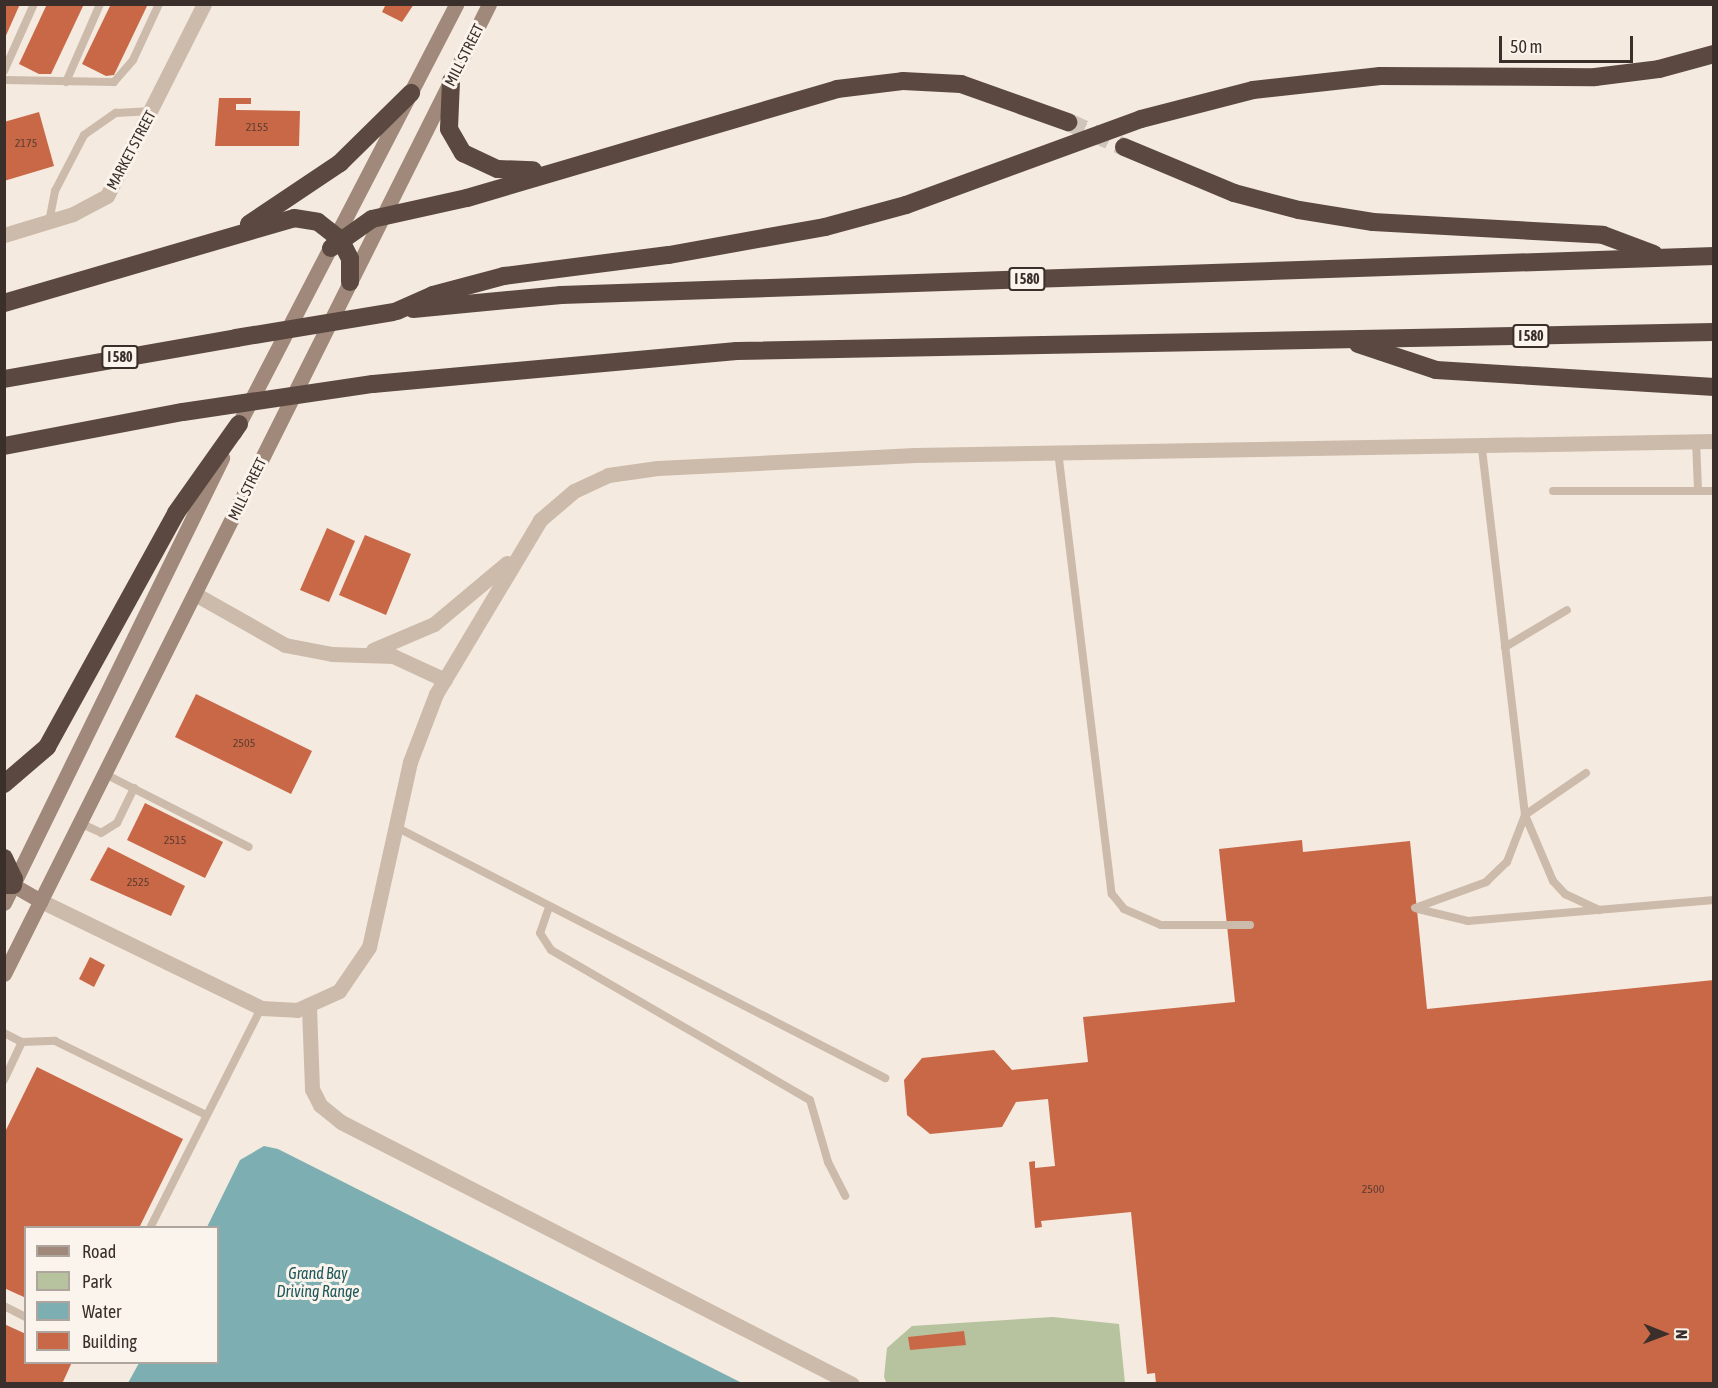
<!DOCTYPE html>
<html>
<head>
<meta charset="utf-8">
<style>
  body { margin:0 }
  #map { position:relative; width:1718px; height:1388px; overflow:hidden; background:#f4eadf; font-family:"Asap Condensed",sans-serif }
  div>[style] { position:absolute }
  .green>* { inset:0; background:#b7c39e }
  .water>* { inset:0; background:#7dafb2 }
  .building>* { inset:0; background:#c96847 }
  .motorway-tunnel>* { height:18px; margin-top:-9px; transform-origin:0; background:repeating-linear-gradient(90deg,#cfc5bb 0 18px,transparent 0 27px) }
  .service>* { height:8px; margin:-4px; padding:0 4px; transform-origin:4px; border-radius:4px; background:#ccbaaa }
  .minor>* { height:15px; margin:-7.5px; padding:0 7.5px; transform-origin:7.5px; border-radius:7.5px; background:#ccbaaa }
  .secondary>* { height:15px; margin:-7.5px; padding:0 7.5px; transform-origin:7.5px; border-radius:7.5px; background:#a0897b }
  .motorway>* { height:18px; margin:-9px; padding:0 9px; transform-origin:9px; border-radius:9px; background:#5b4941 }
  .motorway-bridge>* { height:18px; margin:-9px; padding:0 9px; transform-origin:9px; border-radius:9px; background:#5b4941 }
  span { translate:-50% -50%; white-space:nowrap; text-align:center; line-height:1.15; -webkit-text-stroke:6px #fbf4ec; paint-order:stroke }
  .number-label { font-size:12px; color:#5e3d31 }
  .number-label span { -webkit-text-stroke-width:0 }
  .shield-label span { padding:2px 4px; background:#fbf4ec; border:2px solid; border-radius:4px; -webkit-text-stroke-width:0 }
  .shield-label { font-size:14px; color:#3a2f2a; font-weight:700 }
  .street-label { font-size:15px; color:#3a2f2a }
  .water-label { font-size:16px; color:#1e585d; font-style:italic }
  .frame { position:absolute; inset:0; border:6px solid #3a2f2a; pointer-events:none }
  .legend { position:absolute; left:24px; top:1226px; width:195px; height:138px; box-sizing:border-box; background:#fbf4ec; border:2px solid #aea59e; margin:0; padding:8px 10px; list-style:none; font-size:18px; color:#3a2f2a }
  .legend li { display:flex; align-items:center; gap:12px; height:30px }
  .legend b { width:30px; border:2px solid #aea59e }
  .north { position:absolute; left:1634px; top:1304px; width:60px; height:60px; -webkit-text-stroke:4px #fbf4ec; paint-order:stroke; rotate:91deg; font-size:16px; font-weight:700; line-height:24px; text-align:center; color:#3a2f2a }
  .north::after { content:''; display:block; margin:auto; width:21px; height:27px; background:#3a2f2a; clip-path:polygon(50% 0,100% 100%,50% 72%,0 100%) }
  .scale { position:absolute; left:1499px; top:36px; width:134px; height:27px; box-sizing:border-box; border:3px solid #3a2f2a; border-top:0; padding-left:8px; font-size:18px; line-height:21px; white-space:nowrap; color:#3a2f2a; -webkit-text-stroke:4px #fbf4ec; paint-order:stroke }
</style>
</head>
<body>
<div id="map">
  <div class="green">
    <div style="clip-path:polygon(1053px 1317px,1119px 1324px,1125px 1383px,887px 1384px,884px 1377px,887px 1348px,912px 1326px)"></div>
  </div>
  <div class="water">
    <div style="clip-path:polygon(264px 1146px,278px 1149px,742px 1383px,128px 1383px,139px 1363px,218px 1362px,218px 1228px,207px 1227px,240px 1160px)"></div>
  </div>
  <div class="building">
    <div style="clip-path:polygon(4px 4px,20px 4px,4px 40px)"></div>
    <div style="clip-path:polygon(47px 4px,84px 4px,51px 74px,39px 74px,19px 64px)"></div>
    <div style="clip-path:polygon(111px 4px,148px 4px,114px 75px,106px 76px,82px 64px)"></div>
    <div style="clip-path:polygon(386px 4px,414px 4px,402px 22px,382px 12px)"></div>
    <div style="clip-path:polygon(219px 98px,251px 98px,251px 104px,236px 104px,236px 110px,300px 111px,299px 146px,215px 146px)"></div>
    <div style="clip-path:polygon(39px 112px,54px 166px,4px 181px,4px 122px)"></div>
    <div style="clip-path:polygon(327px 528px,355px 541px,329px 602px,300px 590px)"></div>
    <div style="clip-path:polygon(365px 535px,411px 554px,386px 615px,339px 595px)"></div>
    <div style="clip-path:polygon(196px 694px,312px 751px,291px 794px,175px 737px)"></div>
    <div style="clip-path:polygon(145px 803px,223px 842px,205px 878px,127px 840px)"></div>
    <div style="clip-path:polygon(1302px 840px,1303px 852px,1410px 841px,1427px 1009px,1714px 980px,1714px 1384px,1156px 1384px,1155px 1373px,1147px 1374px,1131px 1212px,1041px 1221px,1042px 1227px,1035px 1228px,1029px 1162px,1035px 1161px,1035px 1168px,1055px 1166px,1048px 1099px,1016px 1102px,1002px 1127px,930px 1134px,907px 1115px,904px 1080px,922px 1058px,994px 1050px,1012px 1070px,1088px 1062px,1083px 1017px,1235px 1002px,1219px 849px)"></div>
    <div style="clip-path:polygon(108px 847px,185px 886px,171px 916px,90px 880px)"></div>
    <div style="clip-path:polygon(90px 957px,105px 965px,94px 987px,79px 979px)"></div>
    <div style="clip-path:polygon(37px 1067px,183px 1139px,139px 1228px,26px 1228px,26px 1298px,4px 1288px,4px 1134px)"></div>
    <div style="clip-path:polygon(4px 1324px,26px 1334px,26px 1362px,72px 1362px,62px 1384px,4px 1384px)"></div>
    <div style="clip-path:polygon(964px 1331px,966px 1345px,910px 1350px,908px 1337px)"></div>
  </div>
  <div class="motorway-tunnel">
    <div style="left:1068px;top:122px;width:61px;rotate:24.1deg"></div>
  </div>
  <div class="service">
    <div style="left:4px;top:71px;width:73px;rotate:-65.9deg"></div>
    <div style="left:4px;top:80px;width:110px;rotate:1deg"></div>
    <div style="left:114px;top:82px;width:29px;rotate:-49deg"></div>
    <div style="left:133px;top:60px;width:62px;rotate:-65.1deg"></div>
    <div style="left:66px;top:82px;width:85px;rotate:-66.4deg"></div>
    <div style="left:49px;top:222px;width:32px;rotate:-79deg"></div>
    <div style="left:55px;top:191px;width:63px;rotate:-62.6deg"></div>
    <div style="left:84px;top:135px;width:39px;rotate:-35deg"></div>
    <div style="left:116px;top:113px;width:36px;rotate:-3deg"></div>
    <div style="left:1696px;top:440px;width:49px;rotate:87.7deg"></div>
    <div style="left:1058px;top:451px;width:446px;rotate:83.1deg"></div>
    <div style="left:1112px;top:894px;width:19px;rotate:51deg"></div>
    <div style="left:1124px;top:909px;width:40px;rotate:23.4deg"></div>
    <div style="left:1161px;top:925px;width:89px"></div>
    <div style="left:1553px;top:491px;width:161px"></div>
    <div style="left:1505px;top:647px;width:72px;rotate:-30.8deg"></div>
    <div style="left:1586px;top:773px;width:74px;rotate:145.5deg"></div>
    <div style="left:1525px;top:815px;width:72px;rotate:67deg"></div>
    <div style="left:1553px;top:881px;width:18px;rotate:47deg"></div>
    <div style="left:1565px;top:894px;width:38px;rotate:25deg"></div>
    <div style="left:105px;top:774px;width:161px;rotate:26.9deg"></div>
    <div style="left:80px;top:823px;width:23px;rotate:25deg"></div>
    <div style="left:101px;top:833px;width:19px;rotate:-32deg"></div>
    <div style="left:117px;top:823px;width:39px;rotate:-64deg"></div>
    <div style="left:396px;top:827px;width:550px;rotate:27.17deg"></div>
    <div style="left:1415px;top:908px;width:76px;rotate:-20.1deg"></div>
    <div style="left:1486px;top:882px;width:29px;rotate:-44deg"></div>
    <div style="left:1507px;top:862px;width:50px;rotate:-69deg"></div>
    <div style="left:1525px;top:815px;width:375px;rotate:-96.7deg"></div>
    <div style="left:1418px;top:909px;width:51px;rotate:13.5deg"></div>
    <div style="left:1468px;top:921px;width:247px;rotate:-4.9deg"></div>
    <div style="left:548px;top:910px;width:24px;rotate:109deg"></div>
    <div style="left:540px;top:933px;width:20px;rotate:57deg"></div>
    <div style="left:551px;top:950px;width:299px;rotate:30.1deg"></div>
    <div style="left:810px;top:1100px;width:65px;rotate:73.8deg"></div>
    <div style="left:828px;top:1162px;width:38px;rotate:63deg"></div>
    <div style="left:4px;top:1033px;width:20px;rotate:27deg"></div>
    <div style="left:22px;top:1042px;width:33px;rotate:-2deg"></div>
    <div style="left:55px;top:1041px;width:168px;rotate:26.1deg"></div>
    <div style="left:4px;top:1080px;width:42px;rotate:-64.7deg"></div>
    <div style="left:150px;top:1228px;width:246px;rotate:-63.2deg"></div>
    <div style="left:4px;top:1306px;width:25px;rotate:27deg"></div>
  </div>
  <div class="minor">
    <div style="left:4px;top:235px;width:72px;rotate:-16.9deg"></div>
    <div style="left:73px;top:214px;width:38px;rotate:-28deg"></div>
    <div style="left:107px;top:196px;width:215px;rotate:-63.2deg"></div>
    <div style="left:195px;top:594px;width:103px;rotate:29.5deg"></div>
    <div style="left:285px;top:645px;width:48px;rotate:10.8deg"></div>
    <div style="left:332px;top:654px;width:61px;rotate:1.9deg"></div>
    <div style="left:393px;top:656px;width:57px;rotate:24.8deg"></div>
    <div style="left:373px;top:650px;width:66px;rotate:-23.1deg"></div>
    <div style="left:434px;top:624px;width:95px;rotate:-39.9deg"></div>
    <div style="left:41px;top:901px;width:245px;rotate:25.9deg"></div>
    <div style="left:261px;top:1008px;width:36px;rotate:3deg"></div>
    <div style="left:297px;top:1010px;width:46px;rotate:-24.3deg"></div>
    <div style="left:339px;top:991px;width:53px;rotate:-55.7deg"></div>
    <div style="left:369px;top:947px;width:189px;rotate:-77.5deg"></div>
    <div style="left:410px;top:762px;width:73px;rotate:-69.1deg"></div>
    <div style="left:436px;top:694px;width:203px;rotate:-59.1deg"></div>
    <div style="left:540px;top:520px;width:45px;rotate:-40.5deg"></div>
    <div style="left:574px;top:491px;width:38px;rotate:-25deg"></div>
    <div style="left:608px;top:475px;width:50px;rotate:-8deg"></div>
    <div style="left:658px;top:468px;width:257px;rotate:-2.9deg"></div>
    <div style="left:915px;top:455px;width:799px;rotate:-1deg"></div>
    <div style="left:309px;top:1007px;width:82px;rotate:87.9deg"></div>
    <div style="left:312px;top:1089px;width:18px;rotate:63deg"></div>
    <div style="left:320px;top:1105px;width:27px;rotate:39deg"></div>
    <div style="left:341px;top:1122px;width:574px;rotate:27.15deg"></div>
  </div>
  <div class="secondary">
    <div style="left:234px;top:433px;width:483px;rotate:-62.6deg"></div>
    <div style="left:13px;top:885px;width:32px;rotate:30deg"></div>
    <div style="left:4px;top:903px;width:496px;rotate:-63.9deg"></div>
    <div style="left:4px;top:974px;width:1084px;rotate:-63.43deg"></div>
  </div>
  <div class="motorway">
    <div style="left:451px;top:81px;width:48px;rotate:92.4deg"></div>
    <div style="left:449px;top:129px;width:28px;rotate:60deg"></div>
    <div style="left:463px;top:153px;width:38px;rotate:25deg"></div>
    <div style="left:498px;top:169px;width:35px;rotate:2deg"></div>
    <div style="left:1124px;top:147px;width:119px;rotate:22.7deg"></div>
    <div style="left:1234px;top:193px;width:67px;rotate:14.7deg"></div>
    <div style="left:1299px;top:210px;width:75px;rotate:9.2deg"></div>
    <div style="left:1373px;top:222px;width:230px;rotate:3.2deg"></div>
    <div style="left:1603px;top:235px;width:54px;rotate:20.4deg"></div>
    <div style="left:249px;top:224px;width:110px;rotate:-33.8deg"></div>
    <div style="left:340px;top:163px;width:100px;rotate:-44.6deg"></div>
    <div style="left:331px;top:248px;width:50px;rotate:-35.3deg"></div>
    <div style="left:372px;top:219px;width:97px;rotate:-12.5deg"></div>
    <div style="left:467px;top:198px;width:386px;rotate:-16.4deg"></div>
    <div style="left:837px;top:89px;width:66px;rotate:-6.9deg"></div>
    <div style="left:903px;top:81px;width:58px;rotate:3deg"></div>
    <div style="left:961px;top:84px;width:114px;rotate:19.6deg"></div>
    <div style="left:4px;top:303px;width:302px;rotate:-16.3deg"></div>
    <div style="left:294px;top:218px;width:24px;rotate:9deg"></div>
    <div style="left:318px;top:222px;width:28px;rotate:38deg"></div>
    <div style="left:340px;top:239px;width:22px;rotate:63deg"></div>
    <div style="left:350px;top:259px;width:23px;rotate:90deg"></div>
    <div style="left:413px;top:309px;width:149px;rotate:-5.4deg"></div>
    <div style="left:561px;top:295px;width:1154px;rotate:-1.94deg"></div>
    <div style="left:397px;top:311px;width:39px;rotate:-24deg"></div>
    <div style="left:433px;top:295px;width:73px;rotate:-15deg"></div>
    <div style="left:504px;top:276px;width:166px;rotate:-7.3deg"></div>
    <div style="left:669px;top:255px;width:158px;rotate:-10.2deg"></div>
    <div style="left:825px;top:227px;width:84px;rotate:-15.2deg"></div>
    <div style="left:906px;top:205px;width:250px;rotate:-20.1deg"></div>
    <div style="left:1141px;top:119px;width:116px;rotate:-14.5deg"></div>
    <div style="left:1253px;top:90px;width:128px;rotate:-6.3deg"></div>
    <div style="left:1380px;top:76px;width:215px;rotate:0.3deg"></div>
    <div style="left:1595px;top:77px;width:64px;rotate:-7.1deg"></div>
    <div style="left:1659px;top:69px;width:57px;rotate:-15.3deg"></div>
    <div style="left:1358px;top:344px;width:82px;rotate:18.4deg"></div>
    <div style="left:1436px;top:370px;width:279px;rotate:3.5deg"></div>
    <div style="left:4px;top:379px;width:236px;rotate:-10deg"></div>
    <div style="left:373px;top:384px;width:365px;rotate:-5.2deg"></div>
    <div style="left:737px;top:351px;width:977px;rotate:-1.11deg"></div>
    <div style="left:4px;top:446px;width:182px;rotate:-10.8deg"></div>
    <div style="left:4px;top:784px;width:57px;rotate:-40.7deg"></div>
    <div style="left:47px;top:747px;width:267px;rotate:-61.1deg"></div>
    <div style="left:176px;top:513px;width:109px;rotate:-54.7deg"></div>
    <div style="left:4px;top:858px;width:23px;rotate:65deg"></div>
    <div style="left:14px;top:879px;width:6px;rotate:99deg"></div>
    <div style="left:13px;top:885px;width:9px;rotate:180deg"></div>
  </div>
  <div class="motorway-bridge">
    <div style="left:236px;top:338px;width:159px;rotate:-9.4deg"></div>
    <div style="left:183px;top:412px;width:192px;rotate:-8.4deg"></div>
  </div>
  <div class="number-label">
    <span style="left:257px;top:128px">2155</span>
    <span style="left:26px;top:144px">2175</span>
    <span style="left:244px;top:744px">2505</span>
    <span style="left:175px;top:841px">2515</span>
    <span style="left:138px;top:883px">2525</span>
    <span style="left:1373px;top:1190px">2500</span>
  </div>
  <div class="shield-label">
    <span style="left:1027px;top:279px">I 580</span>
    <span style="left:1531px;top:336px">I 580</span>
    <span style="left:120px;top:357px">I 580</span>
  </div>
  <div class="street-label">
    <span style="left:464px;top:55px;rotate:-63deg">MILL STREET</span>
    <span style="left:131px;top:150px;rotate:-62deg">MARKET STREET</span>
    <span style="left:247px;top:489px;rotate:-64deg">MILL STREET</span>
  </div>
  <div class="water-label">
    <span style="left:318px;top:1282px">Grand Bay<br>Driving Range</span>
  </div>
  <div class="frame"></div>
  <ul class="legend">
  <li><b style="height:8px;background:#a0897b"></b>Road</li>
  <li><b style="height:16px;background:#b7c39e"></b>Park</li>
  <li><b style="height:16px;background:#7dafb2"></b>Water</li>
  <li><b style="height:16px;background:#c96847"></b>Building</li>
  </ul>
  <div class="north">N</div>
  <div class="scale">50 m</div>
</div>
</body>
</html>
